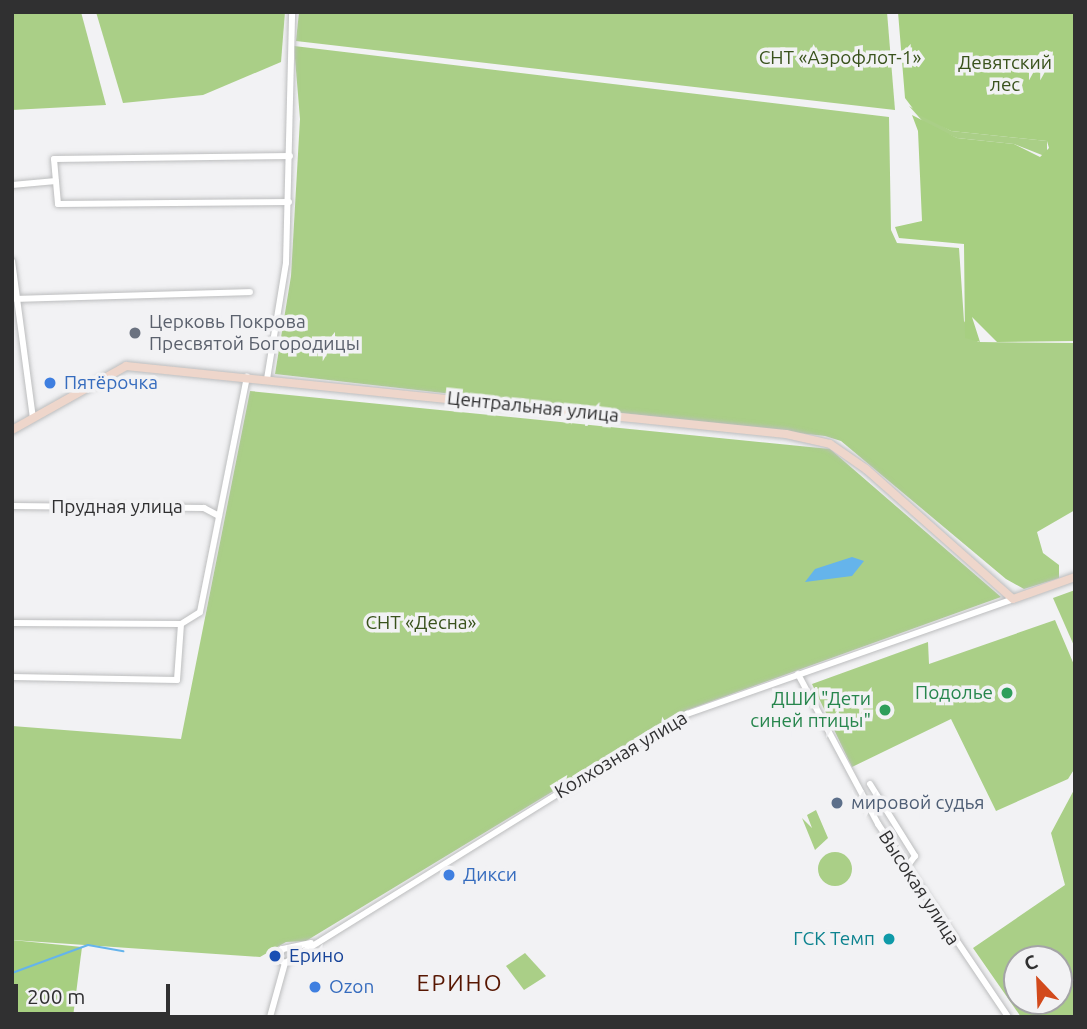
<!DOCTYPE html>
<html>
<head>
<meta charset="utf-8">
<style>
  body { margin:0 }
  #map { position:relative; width:1087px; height:1029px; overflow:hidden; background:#f2f2f4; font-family:Ubuntu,sans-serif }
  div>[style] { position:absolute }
  .green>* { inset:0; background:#aacf87 }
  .round { border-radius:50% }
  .forest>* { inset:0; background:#a7cf81 }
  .water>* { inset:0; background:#65b4eb }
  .stream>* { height:2px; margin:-1px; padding:0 1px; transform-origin:1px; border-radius:1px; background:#65b4eb }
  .roads { filter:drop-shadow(0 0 2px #bcbdbe) drop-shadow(0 0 2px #bcbdbe) }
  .street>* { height:6px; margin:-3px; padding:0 3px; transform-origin:3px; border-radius:3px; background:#fff }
  .secondary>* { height:8px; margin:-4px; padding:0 4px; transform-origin:4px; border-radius:4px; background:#eed6cb }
  .dots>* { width:19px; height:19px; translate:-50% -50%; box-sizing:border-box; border:4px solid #f2f2f4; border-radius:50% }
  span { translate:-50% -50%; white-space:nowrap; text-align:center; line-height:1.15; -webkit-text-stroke:7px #f2f2f4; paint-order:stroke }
  .park-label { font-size:19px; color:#39521c }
  .worship-label { font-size:19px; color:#5b616d }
  .left { translate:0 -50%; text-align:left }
  .shop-label { font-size:19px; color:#366cbe }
  .street-label { font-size:19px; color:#303031 }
  .leisure-label { font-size:19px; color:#27864d }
  .right { translate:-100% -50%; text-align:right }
  .service-label { font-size:19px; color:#4e5e75 }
  .culture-label { font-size:19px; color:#0d838f }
  .transit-label { font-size:19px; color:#164399 }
  .quarter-label { font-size:23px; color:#571601; letter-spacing:2px }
  .frame { position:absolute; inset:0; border:14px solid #303031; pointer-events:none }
  .north { position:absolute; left:1003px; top:945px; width:70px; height:70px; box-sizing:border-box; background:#f2f2f4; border:2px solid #a4a4a6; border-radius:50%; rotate:337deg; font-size:19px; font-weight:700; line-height:28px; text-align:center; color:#303031 }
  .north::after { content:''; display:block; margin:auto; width:24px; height:32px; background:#d24a1c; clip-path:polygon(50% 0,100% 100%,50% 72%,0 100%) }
  .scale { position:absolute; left:14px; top:984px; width:156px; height:32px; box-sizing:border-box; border:4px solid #303031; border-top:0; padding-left:9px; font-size:21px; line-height:24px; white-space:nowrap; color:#303031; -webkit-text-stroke:5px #f2f2f4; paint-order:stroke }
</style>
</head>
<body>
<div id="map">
  <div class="green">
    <div style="clip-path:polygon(12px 12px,81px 12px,106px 105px,12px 110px)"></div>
    <div style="clip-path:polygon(96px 12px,285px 12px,281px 62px,203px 95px,123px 103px)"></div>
    <div style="clip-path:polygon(299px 12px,887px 12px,895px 110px,296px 41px)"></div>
    <div style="clip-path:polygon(294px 46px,889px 117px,891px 230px,897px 243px,959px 248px,964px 321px,978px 342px,1075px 343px,1075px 510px,1037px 532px,1043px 553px,1059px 565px,1059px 578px,1024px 589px,1006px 579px,841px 441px,825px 436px,275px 374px,291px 276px,300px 119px)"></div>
    <div style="clip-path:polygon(909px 106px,951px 131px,1047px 141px,1047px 157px,1014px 144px,957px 138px,926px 125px)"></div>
    <div style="clip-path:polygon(250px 391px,830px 449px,1001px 597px,687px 710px,306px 941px,286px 942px,260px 957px,12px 940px,12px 726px,181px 739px)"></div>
    <div style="clip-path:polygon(1075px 590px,1075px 648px,1053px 598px)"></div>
    <div style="clip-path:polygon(1055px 620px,1075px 667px,1075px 768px,1068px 779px,996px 811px,951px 719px,852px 767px,812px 684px,928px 642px,929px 664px)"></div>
    <div style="clip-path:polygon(evenodd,1075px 788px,1075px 1017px,1021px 1017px,973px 948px,1065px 885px,1051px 833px,1075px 788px,1017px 959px,1059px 959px,1059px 1001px,1017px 1001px,1017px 959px)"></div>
    <div style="clip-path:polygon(816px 810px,828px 838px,815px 850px,802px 818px,812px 828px,807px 815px)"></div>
    <div class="round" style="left:818px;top:852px;width:34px;height:34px"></div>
    <div style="clip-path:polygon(525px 953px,546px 976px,524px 990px,506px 966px)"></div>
  </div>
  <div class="forest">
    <div style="clip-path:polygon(898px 12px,1075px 12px,1075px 341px,997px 342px,972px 317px,980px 342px,965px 338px,964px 244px,899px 238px,895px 227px,922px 221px,918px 131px,912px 115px,957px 138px,1014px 144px,1040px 157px,1049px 148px,1047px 141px,951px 131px,917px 114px,905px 98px)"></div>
    <div style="clip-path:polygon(12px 940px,82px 947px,73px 1017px,12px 1017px)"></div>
  </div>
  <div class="water">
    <div style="clip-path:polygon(852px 557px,864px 561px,852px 576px,805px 582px,815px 569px)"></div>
  </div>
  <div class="stream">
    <div style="left:12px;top:973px;width:81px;rotate:-20.2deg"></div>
    <div style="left:88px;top:945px;width:36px;rotate:10deg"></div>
  </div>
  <div class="roads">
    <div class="street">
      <div style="left:12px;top:185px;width:44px;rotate:-5.2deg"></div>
      <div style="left:289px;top:202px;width:231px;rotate:179.5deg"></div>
      <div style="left:58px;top:204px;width:45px;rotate:-95.1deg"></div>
      <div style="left:54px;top:159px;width:236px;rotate:-0.7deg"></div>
      <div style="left:12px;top:261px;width:158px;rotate:82.4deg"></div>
      <div style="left:16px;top:299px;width:234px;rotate:-1.7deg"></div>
      <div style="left:267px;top:379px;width:118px;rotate:-80.7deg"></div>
      <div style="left:286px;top:263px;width:251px;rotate:-88.6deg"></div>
      <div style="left:12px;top:506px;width:192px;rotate:0.6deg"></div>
      <div style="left:204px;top:508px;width:17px;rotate:28deg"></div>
      <div style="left:12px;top:623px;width:169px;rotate:0.3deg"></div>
      <div style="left:798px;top:674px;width:170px;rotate:61.9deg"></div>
      <div style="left:878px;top:824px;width:233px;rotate:56deg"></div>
      <div style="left:12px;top:677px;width:165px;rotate:1deg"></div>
      <div style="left:177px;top:680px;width:56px;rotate:-85.9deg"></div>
      <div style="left:181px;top:624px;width:22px;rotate:-32deg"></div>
      <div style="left:200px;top:612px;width:240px;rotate:-78.7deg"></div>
      <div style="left:870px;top:784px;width:85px;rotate:58deg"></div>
      <div style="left:915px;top:856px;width:15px;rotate:127deg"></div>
      <div style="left:311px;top:943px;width:30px;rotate:168deg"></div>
      <div style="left:282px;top:949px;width:11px;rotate:105deg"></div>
      <div style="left:279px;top:960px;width:7px;rotate:27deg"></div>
      <div style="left:285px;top:963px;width:473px;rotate:-31.8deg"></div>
      <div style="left:687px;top:714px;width:346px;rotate:-19.4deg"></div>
      <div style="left:270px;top:1017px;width:56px;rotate:-74.5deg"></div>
    </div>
    <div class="secondary">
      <div style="left:12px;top:430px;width:131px;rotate:-29.3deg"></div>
      <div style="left:126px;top:366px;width:663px;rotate:5.88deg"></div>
      <div style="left:786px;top:434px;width:45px;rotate:12.8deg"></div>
      <div style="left:830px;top:444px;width:44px;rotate:34.8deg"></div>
      <div style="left:866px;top:469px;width:196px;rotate:41.5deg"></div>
      <div style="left:1013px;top:599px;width:66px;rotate:-19.5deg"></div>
    </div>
  </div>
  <div class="dots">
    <div style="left:135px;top:333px;background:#6b7280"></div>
    <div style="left:50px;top:383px;background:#3f7fe0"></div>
    <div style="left:1007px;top:693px;background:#2e9e5b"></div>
    <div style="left:885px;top:710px;background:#2e9e5b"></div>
    <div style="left:837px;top:803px;background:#5c6f8a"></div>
    <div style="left:449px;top:875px;background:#3f7fe0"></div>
    <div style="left:889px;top:939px;background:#0f9aa8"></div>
    <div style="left:275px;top:956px;background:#1a4fb4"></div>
    <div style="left:315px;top:987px;background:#3f7fe0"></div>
  </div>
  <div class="park-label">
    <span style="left:840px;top:58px">СНТ «Аэрофлот-1»</span>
    <span style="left:1005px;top:74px">Девятский<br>лес</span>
    <span style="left:421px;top:623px">СНТ «Десна»</span>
  </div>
  <div class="worship-label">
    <span class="left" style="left:149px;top:333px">Церковь Покрова<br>Пресвятой Богородицы</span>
  </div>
  <div class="shop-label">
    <span class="left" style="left:64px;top:383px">Пятёрочка</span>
    <span class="left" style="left:463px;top:875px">Дикси</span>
    <span class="left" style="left:329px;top:987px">Ozon</span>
  </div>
  <div class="street-label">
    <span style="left:533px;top:407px;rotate:6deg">Центральная улица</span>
    <span style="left:117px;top:507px">Прудная улица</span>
    <span style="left:621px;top:755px;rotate:-31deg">Колхозная улица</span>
    <span style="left:919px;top:888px;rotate:57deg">Высокая улица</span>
  </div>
  <div class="leisure-label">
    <span class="right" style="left:993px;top:693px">Подолье</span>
    <span class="right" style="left:871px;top:710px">ДШИ "Дети<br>синей птицы"</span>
  </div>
  <div class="service-label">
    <span class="left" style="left:851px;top:803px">мировой судья</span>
  </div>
  <div class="culture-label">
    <span class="right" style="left:875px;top:939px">ГСК Темп</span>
  </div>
  <div class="transit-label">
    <span class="left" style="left:289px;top:956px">Ерино</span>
  </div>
  <div class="quarter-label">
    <span style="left:460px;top:983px">ЕРИНО</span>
  </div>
  <div class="frame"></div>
  <div class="north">С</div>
  <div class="scale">200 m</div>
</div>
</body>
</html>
